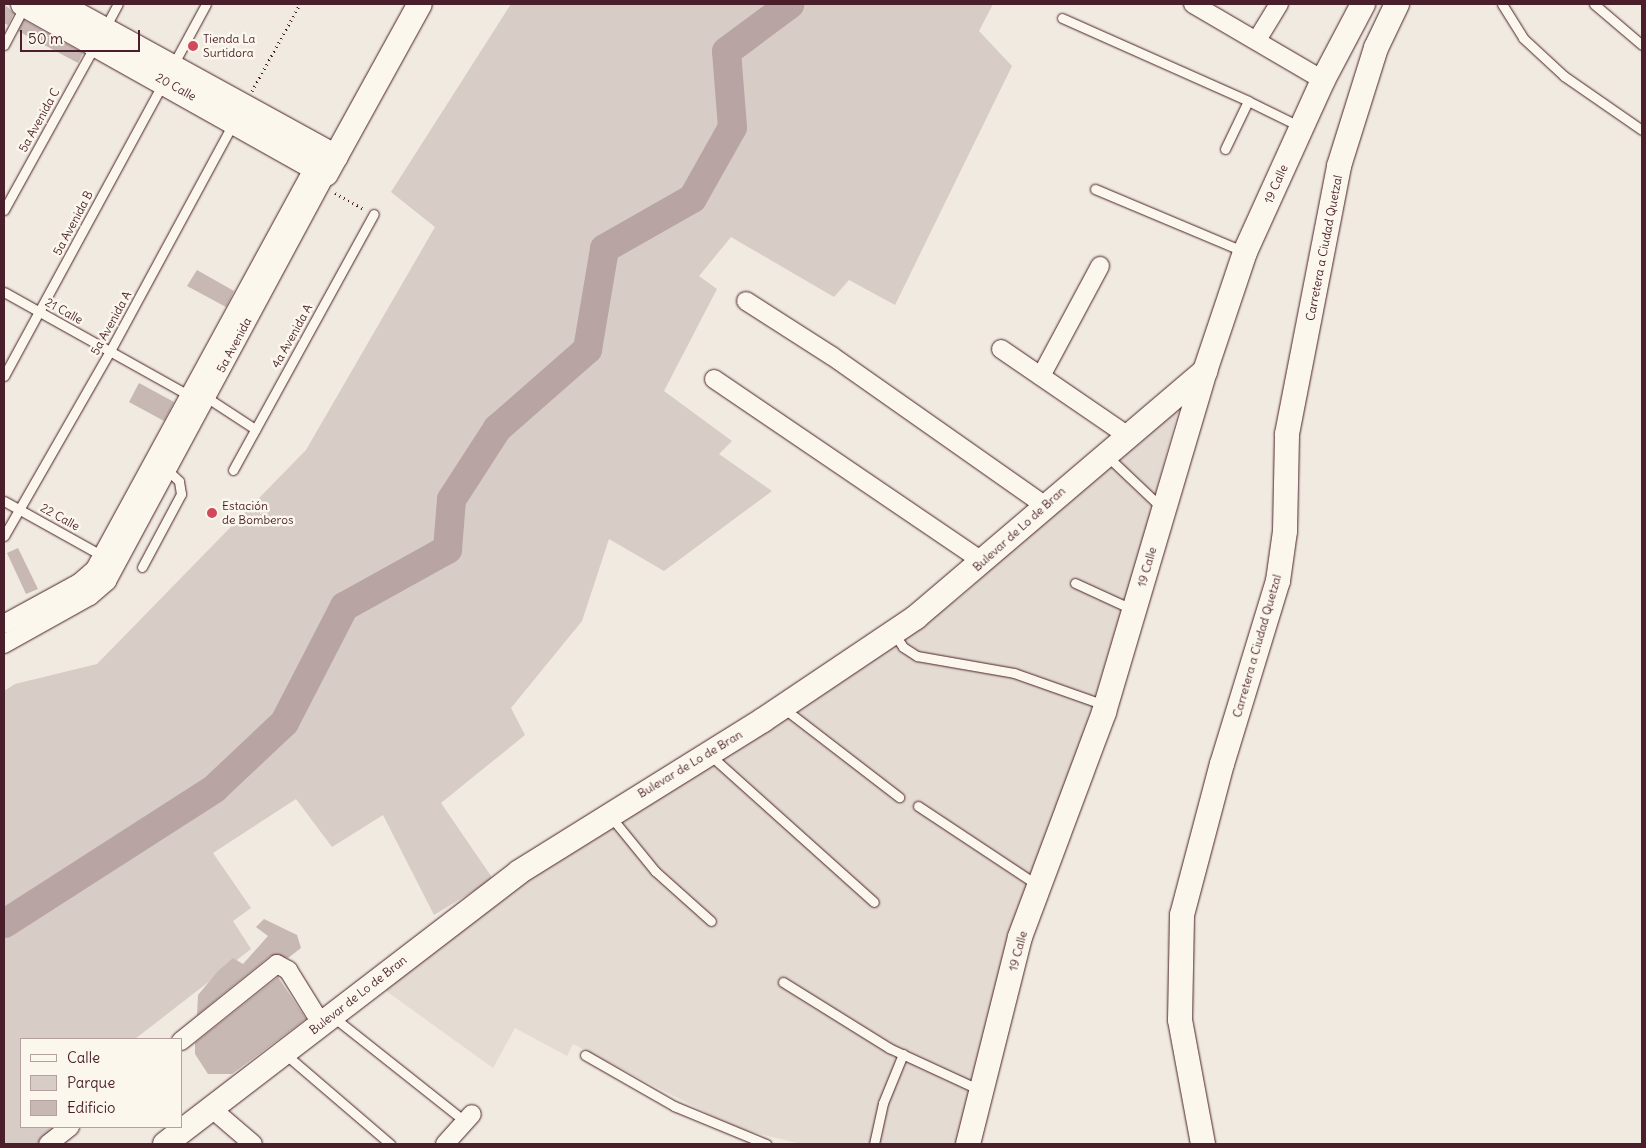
<!DOCTYPE html>
<html>
<head>
<meta charset="utf-8">
<style>
  body { margin:0 }
  #map { position:relative; width:1646px; height:1148px; overflow:hidden; background:#f0eae0; font-family:Delius,sans-serif }
  div>[style] { position:absolute }
  .built>* { inset:0; background:#e4dbd2 }
  .green>* { inset:0; background:#d8ccc6 }
  .river>* { height:29px; margin:-14.5px; padding:0 14.5px; transform-origin:14.5px; border-radius:14.5px; background:#b8a4a2 }
  .building>* { inset:0; background:#c8b8b3 }
  .path>* { height:3px; margin-top:-1.5px; transform-origin:0; background:repeating-linear-gradient(90deg,#4a1f2b 0 1px,transparent 0 5px) }
  .roads { filter:drop-shadow(0 0 1px #4a1f2b) drop-shadow(0 0 1px #4a1f2b) }
  .lane>* { height:9px; margin:-4.5px; padding:0 4.5px; transform-origin:4.5px; border-radius:4.5px; background:#fbf7ec }
  .street>* { height:18px; margin:-9px; padding:0 9px; transform-origin:9px; border-radius:9px; background:#fbf7ec }
  .secondary>* { height:24px; margin:-12px; padding:0 12px; transform-origin:12px; border-radius:12px; background:#fbf7ec }
  .dots>* { width:14px; height:14px; translate:-50% -50%; box-sizing:border-box; border:2px solid #fbf7ec; border-radius:50% }
  span { translate:-50% -50%; white-space:nowrap; text-align:center; line-height:1.15; -webkit-text-stroke:5px #fbf7ec; paint-order:stroke }
  .poi-label { font-size:12px; color:#4a1f2b }
  .left { translate:0 -50%; text-align:left }
  .street-label { font-size:12px; color:#4a1f2b }
  .frame { position:absolute; inset:0; border:5px solid #4a1f2b; pointer-events:none }
  .legend { position:absolute; left:20px; top:1038px; width:162px; height:90px; box-sizing:border-box; background:#fbf7ec; border:1px solid #b4a19f; margin:0; padding:6px 9px; list-style:none; font-size:15px; color:#4a1f2b }
  .legend li { display:flex; align-items:center; gap:10px; height:25px }
  .legend b { width:25px; border:1px solid #b4a19f }
  .scale { position:absolute; left:20px; top:30px; width:120px; height:22px; box-sizing:border-box; border:2px solid #4a1f2b; border-top:0; padding-left:6px; font-size:15px; line-height:18px; white-space:nowrap; color:#4a1f2b; -webkit-text-stroke:4px #fbf7ec; paint-order:stroke }
</style>
</head>
<body>
<div id="map">
  <div class="built">
    <div style="clip-path:polygon(1179px 407px,1142px 544px,957px 1144px,801px 1144px,736px 1128px,573px 1044px,567px 1056px,515px 1028px,493px 1068px,382px 988px,535px 874px,886px 650px,963px 595px,1073px 492px)"></div>
  </div>
  <div class="green">
    <div style="clip-path:polygon(511px 4px,993px 4px,979px 31px,1012px 66px,895px 305px,849px 280px,834px 297px,731px 237px,699px 276px,717px 289px,664px 391px,732px 441px,719px 454px,772px 491px,664px 571px,609px 539px,582px 621px,511px 708px,525px 735px,441px 803px,493px 879px,434px 915px,383px 815px,332px 847px,296px 799px,213px 853px,251px 908px,233px 921px,251px 949px,135px 1039px,21px 1039px,21px 1127px,58px 1127px,36px 1144px,4px 1144px,4px 691px,15px 684px,97px 664px,306px 450px,435px 227px,391px 192px)"></div>
  </div>
  <div class="river">
    <div style="left:4px;top:923px;width:250px;rotate:-32.7deg"></div>
    <div style="left:214px;top:788px;width:96px;rotate:-43.3deg"></div>
    <div style="left:284px;top:722px;width:131px;rotate:-62.7deg"></div>
    <div style="left:344px;top:606px;width:118px;rotate:-29deg"></div>
    <div style="left:447px;top:549px;width:50px;rotate:-85.4deg"></div>
    <div style="left:451px;top:499px;width:85px;rotate:-57.1deg"></div>
    <div style="left:497px;top:428px;width:120px;rotate:-41.3deg"></div>
    <div style="left:587px;top:349px;width:102px;rotate:-80.4deg"></div>
    <div style="left:604px;top:248px;width:101px;rotate:-29.6deg"></div>
    <div style="left:692px;top:198px;width:81px;rotate:-60.6deg"></div>
    <div style="left:732px;top:127px;width:76px;rotate:-94.5deg"></div>
    <div style="left:726px;top:51px;width:79px;rotate:-36.7deg"></div>
  </div>
  <div class="building">
    <div style="clip-path:polygon(4px 4px,14px 13px,8px 25px,4px 23px)"></div>
    <div style="clip-path:polygon(24px 20px,83px 53px,78px 63px,18px 31px)"></div>
    <div style="clip-path:polygon(197px 270px,234px 291px,226px 307px,187px 286px)"></div>
    <div style="clip-path:polygon(139px 383px,174px 402px,164px 421px,129px 402px)"></div>
    <div style="clip-path:polygon(18px 548px,38px 589px,26px 594px,7px 553px)"></div>
    <div style="clip-path:polygon(264px 919px,297px 935px,301px 948px,288px 958px,270px 956px,197px 1015px,198px 995px,218px 971px,233px 958px,243px 964px,268px 936px,256px 927px)"></div>
    <div style="clip-path:polygon(278px 977px,306px 1019px,232px 1074px,208px 1074px,195px 1054px,195px 1043px)"></div>
  </div>
  <div class="path">
    <div style="left:252px;top:91px;width:99px;rotate:-61.1deg"></div>
    <div style="left:335px;top:193px;width:33px;rotate:29deg"></div>
  </div>
  <div class="roads">
    <div class="lane">
      <div style="left:1502px;top:4px;width:40px;rotate:58deg"></div>
      <div style="left:1523px;top:38px;width:56px;rotate:42.8deg"></div>
      <div style="left:1564px;top:76px;width:95px;rotate:34.7deg"></div>
      <div style="left:1594px;top:4px;width:63px;rotate:40.5deg"></div>
      <div style="left:1062px;top:18px;width:204px;rotate:24deg"></div>
      <div style="left:105px;top:28px;width:27px;rotate:-62deg"></div>
      <div style="left:4px;top:45px;width:45px;rotate:-62.3deg"></div>
      <div style="left:173px;top:65px;width:69px;rotate:-61.6deg"></div>
      <div style="left:1225px;top:149px;width:53px;rotate:-64.4deg"></div>
      <div style="left:1248px;top:101px;width:59px;rotate:26.1deg"></div>
      <div style="left:1095px;top:189px;width:163px;rotate:22.8deg"></div>
      <div style="left:4px;top:210px;width:188px;rotate:-61.1deg"></div>
      <div style="left:4px;top:292px;width:213px;rotate:29.2deg"></div>
      <div style="left:4px;top:376px;width:333px;rotate:-61.5deg"></div>
      <div style="left:206px;top:397px;width:59px;rotate:33.1deg"></div>
      <div style="left:1106px;top:455px;width:77px;rotate:43.4deg"></div>
      <div style="left:233px;top:470px;width:292px;rotate:-61.2deg"></div>
      <div style="left:4px;top:501px;width:113px;rotate:29.1deg"></div>
      <div style="left:4px;top:536px;width:213px;rotate:-60.2deg"></div>
      <div style="left:110px;top:351px;width:260px;rotate:-61.6deg"></div>
      <div style="left:142px;top:567px;width:83px;rotate:-61.9deg"></div>
      <div style="left:181px;top:494px;width:13px;rotate:-99deg"></div>
      <div style="left:179px;top:481px;width:16px;rotate:-137deg"></div>
      <div style="left:1075px;top:583px;width:65px;rotate:24.6deg"></div>
      <div style="left:893px;top:632px;width:18px;rotate:56deg"></div>
      <div style="left:903px;top:647px;width:17px;rotate:33deg"></div>
      <div style="left:917px;top:656px;width:98px;rotate:9.9deg"></div>
      <div style="left:1014px;top:673px;width:96px;rotate:19.4deg"></div>
      <div style="left:782px;top:707px;width:148px;rotate:37.6deg"></div>
      <div style="left:710px;top:755px;width:220px;rotate:41.9deg"></div>
      <div style="left:918px;top:806px;width:145px;rotate:33.5deg"></div>
      <div style="left:611px;top:817px;width:70px;rotate:50.8deg"></div>
      <div style="left:655px;top:871px;width:75px;rotate:41.8deg"></div>
      <div style="left:783px;top:982px;width:125px;rotate:31.9deg"></div>
      <div style="left:889px;top:1048px;width:100px;rotate:24.8deg"></div>
      <div style="left:332px;top:1016px;width:159px;rotate:38.4deg"></div>
      <div style="left:284px;top:1053px;width:140px;rotate:40.6deg"></div>
      <div style="left:585px;top:1055px;width:103px;rotate:29.8deg"></div>
      <div style="left:674px;top:1106px;width:100px;rotate:22.4deg"></div>
      <div style="left:874px;top:1144px;width:42px;rotate:-77.6deg"></div>
      <div style="left:883px;top:1103px;width:53px;rotate:-67.8deg"></div>
    </div>
    <div class="street">
      <div style="left:1193px;top:4px;width:151px;rotate:30.3deg"></div>
      <div style="left:1257px;top:40px;width:42px;rotate:-58.6deg"></div>
      <div style="left:746px;top:301px;width:102px;rotate:32.6deg"></div>
      <div style="left:832px;top:356px;width:259px;rotate:35.1deg"></div>
      <div style="left:1001px;top:349px;width:154px;rotate:34.4deg"></div>
      <div style="left:1041px;top:376px;width:125px;rotate:-61.8deg"></div>
      <div style="left:714px;top:379px;width:325px;rotate:34.2deg"></div>
      <div style="left:4px;top:624px;width:85px;rotate:-28.7deg"></div>
      <div style="left:79px;top:583px;width:21px;rotate:-41deg"></div>
      <div style="left:95px;top:569px;width:458px;rotate:-61.4deg"></div>
      <div style="left:4px;top:644px;width:98px;rotate:-29.2deg"></div>
      <div style="left:90px;top:596px;width:23px;rotate:-41deg"></div>
      <div style="left:107px;top:581px;width:462px;rotate:-61.7deg"></div>
      <div style="left:181px;top:1041px;width:123px;rotate:-38.7deg"></div>
      <div style="left:277px;top:964px;width:13px;rotate:29deg"></div>
      <div style="left:288px;top:970px;width:62px;rotate:58.1deg"></div>
      <div style="left:211px;top:1108px;width:55px;rotate:40.6deg"></div>
      <div style="left:48px;top:1144px;width:28px;rotate:-38deg"></div>
      <div style="left:445px;top:1144px;width:40px;rotate:-48deg"></div>
    </div>
    <div class="secondary">
      <div style="left:23px;top:4px;width:347px;rotate:29.3deg"></div>
      <div style="left:326px;top:174px;width:194px;rotate:-61.1deg"></div>
      <div style="left:58px;top:4px;width:317px;rotate:28.8deg"></div>
      <div style="left:165px;top:1144px;width:446px;rotate:-37.5deg"></div>
      <div style="left:519px;top:872px;width:287px;rotate:-31.9deg"></div>
      <div style="left:763px;top:720px;width:184px;rotate:-33.9deg"></div>
      <div style="left:916px;top:617px;width:380px;rotate:-40.4deg"></div>
      <div style="left:968px;top:1144px;width:213px;rotate:-75.9deg"></div>
      <div style="left:1020px;top:937px;width:240px;rotate:-69.5deg"></div>
      <div style="left:1104px;top:712px;width:356px;rotate:-73.5deg"></div>
      <div style="left:1205px;top:371px;width:126px;rotate:-71.4deg"></div>
      <div style="left:1245px;top:252px;width:189px;rotate:-65.6deg"></div>
      <div style="left:1323px;top:80px;width:86px;rotate:-62.2deg"></div>
      <div style="left:1203px;top:1144px;width:126px;rotate:-100.5deg"></div>
      <div style="left:1180px;top:1020px;width:105px;rotate:-88.9deg"></div>
      <div style="left:1182px;top:915px;width:156px;rotate:-75.2deg"></div>
      <div style="left:1222px;top:764px;width:191px;rotate:-73deg"></div>
      <div style="left:1278px;top:581px;width:50px;rotate:-82deg"></div>
      <div style="left:1285px;top:531px;width:97px;rotate:-88.8deg"></div>
      <div style="left:1287px;top:434px;width:273px;rotate:-79deg"></div>
      <div style="left:1339px;top:166px;width:124px;rotate:-72.6deg"></div>
      <div style="left:1376px;top:48px;width:49px;rotate:-64.5deg"></div>
    </div>
  </div>
  <div class="dots">
    <div style="left:193px;top:46px;background:#d1495b"></div>
    <div style="left:212px;top:513px;background:#d1495b"></div>
  </div>
  <div class="poi-label">
    <span class="left" style="left:203px;top:46px">Tienda La<br>Surtidora</span>
    <span class="left" style="left:222px;top:513px">Estación<br>de Bomberos</span>
  </div>
  <div class="street-label">
    <span style="left:176px;top:87px;rotate:29deg">20 Calle</span>
    <span style="left:39px;top:120px;rotate:-61deg">5a Avenida C</span>
    <span style="left:1276px;top:184px;rotate:-66deg">19 Calle</span>
    <span style="left:73px;top:223px;rotate:-62deg">5a Avenida B</span>
    <span style="left:1324px;top:248px;rotate:-79deg">Carretera a Ciudad Quetzal</span>
    <span style="left:64px;top:311px;rotate:29deg">21 Calle</span>
    <span style="left:111px;top:323px;rotate:-61deg">5a Avenida A</span>
    <span style="left:292px;top:336px;rotate:-61deg">4a Avenida A</span>
    <span style="left:234px;top:345px;rotate:-62deg">5a Avenida</span>
    <span style="left:60px;top:517px;rotate:29deg">22 Calle</span>
    <span style="left:1019px;top:529px;rotate:-42deg">Bulevar de Lo de Bran</span>
    <span style="left:1147px;top:567px;rotate:-74deg">19 Calle</span>
    <span style="left:1257px;top:646px;rotate:-74deg">Carretera a Ciudad Quetzal</span>
    <span style="left:690px;top:764px;rotate:-31deg">Bulevar de Lo de Bran</span>
    <span style="left:1018px;top:951px;rotate:-75deg">19 Calle</span>
    <span style="left:358px;top:995px;rotate:-38deg">Bulevar de Lo de Bran</span>
  </div>
  <div class="frame"></div>
  <ul class="legend">
  <li><b style="height:6px;background:#fbf7ec"></b>Calle</li>
  <li><b style="height:14px;background:#d8ccc6"></b>Parque</li>
  <li><b style="height:14px;background:#c8b8b3"></b>Edificio</li>
  </ul>
  <div class="scale">50 m</div>
</div>
</body>
</html>
